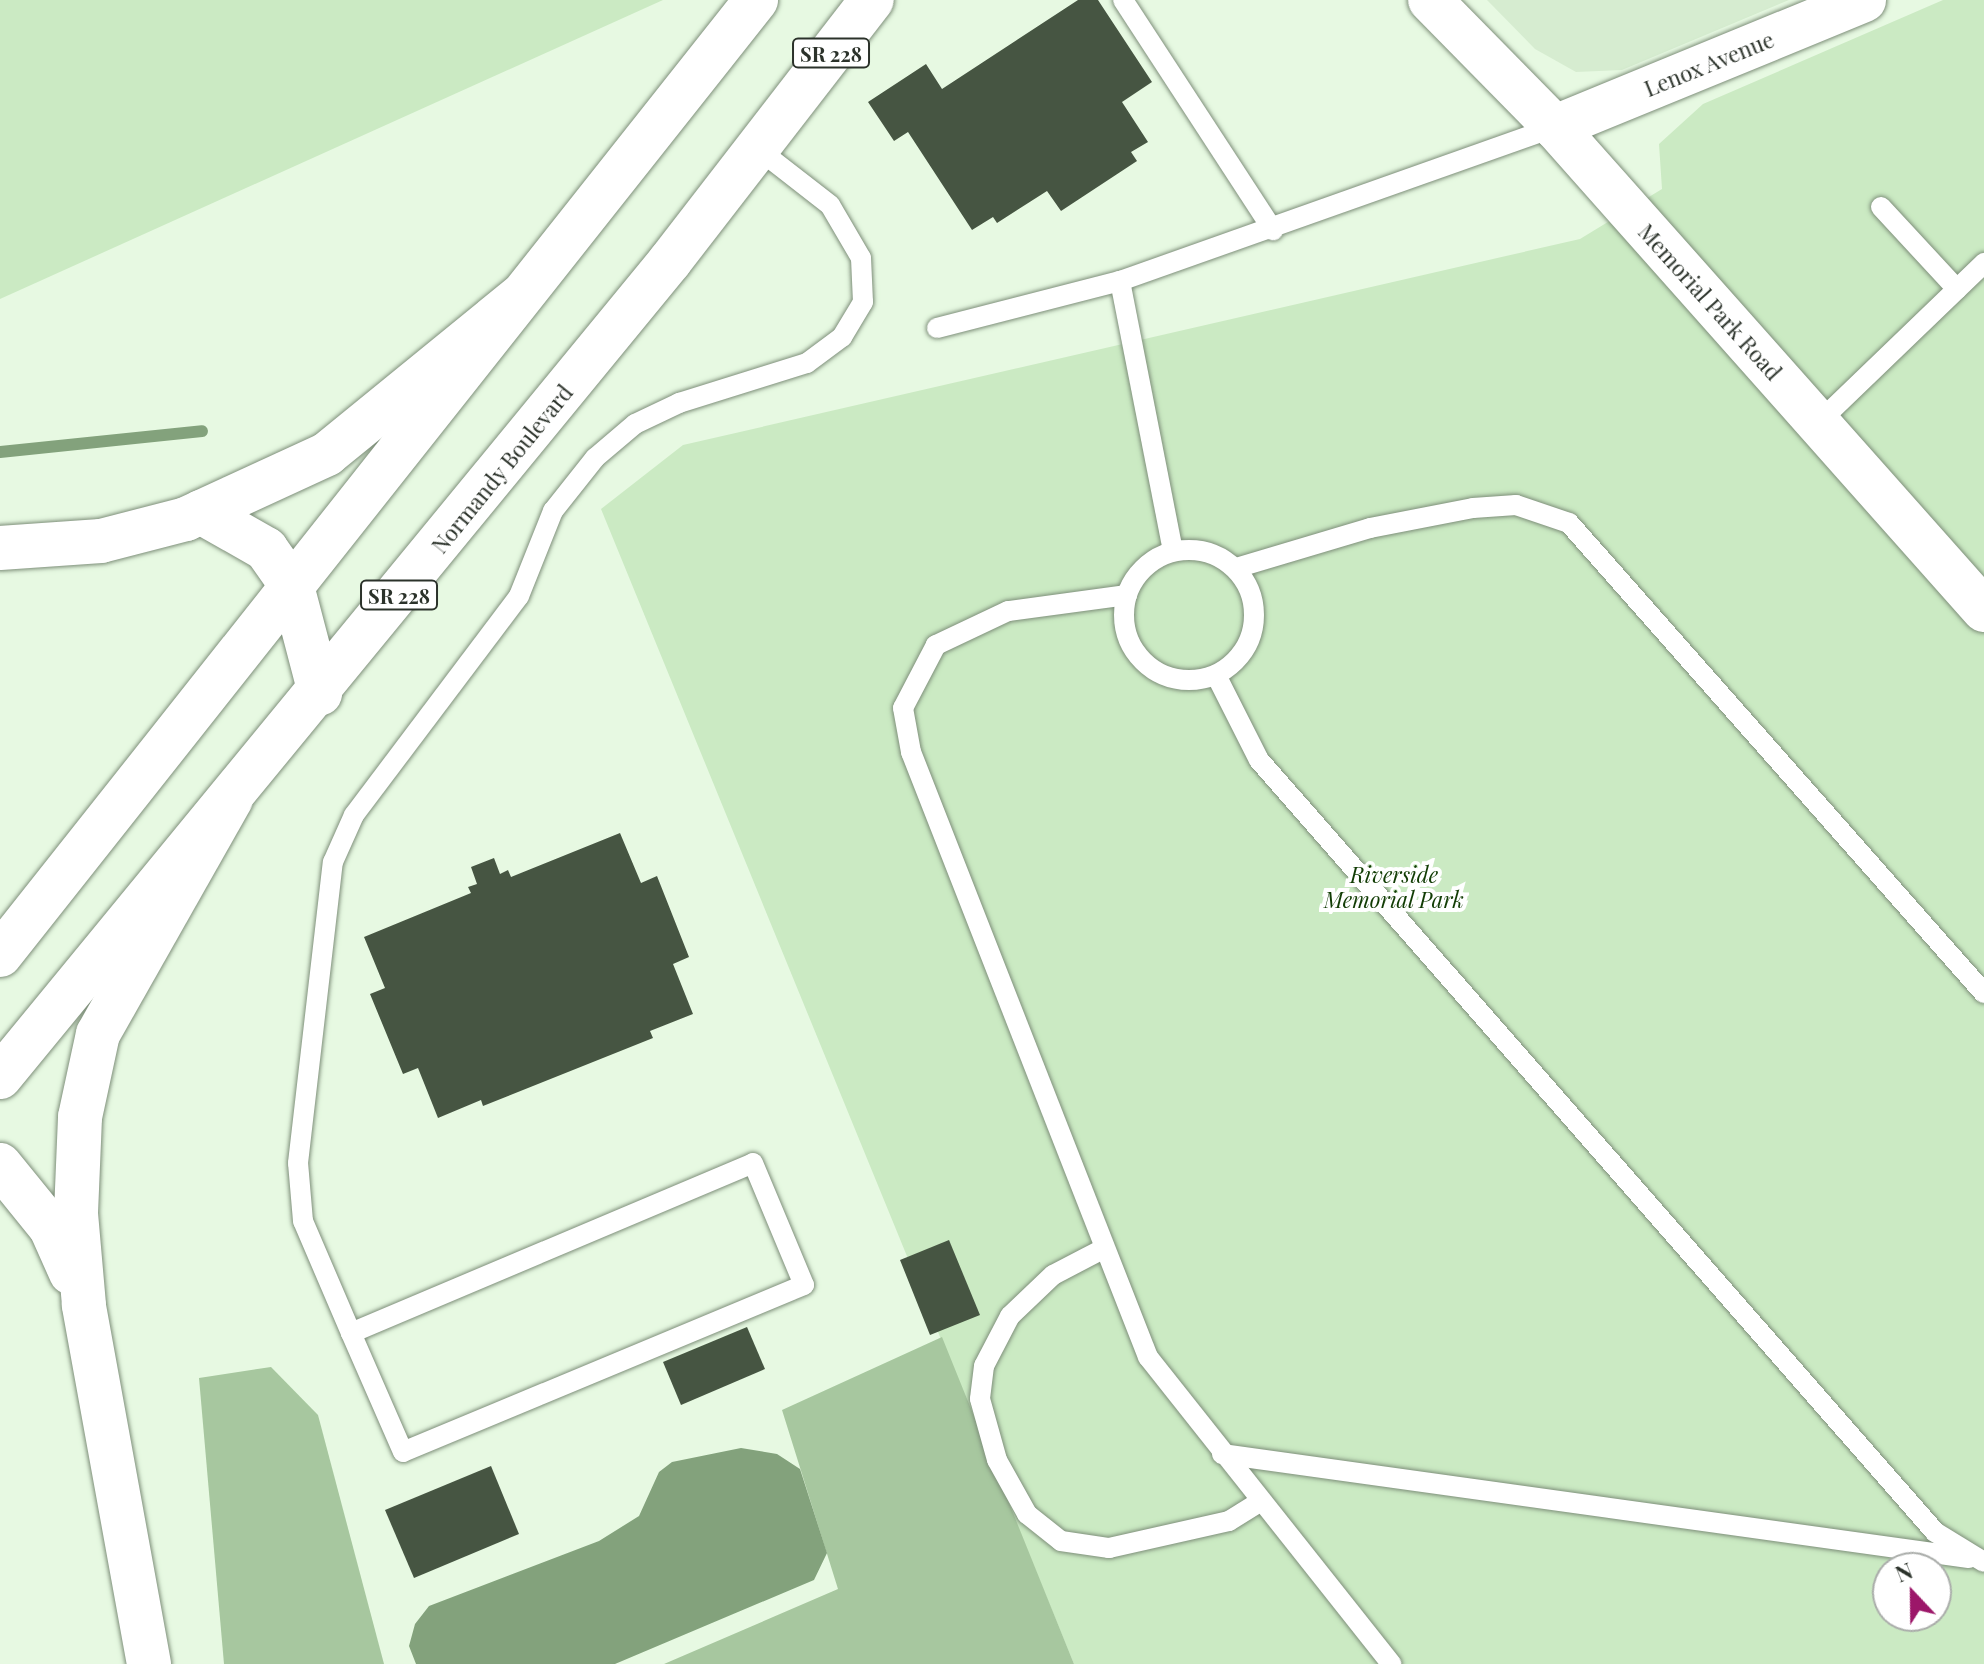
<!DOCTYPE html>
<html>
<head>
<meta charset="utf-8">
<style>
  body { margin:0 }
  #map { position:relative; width:1984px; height:1664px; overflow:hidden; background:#e7f9e2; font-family:"Playfair Display",serif }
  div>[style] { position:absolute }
  .built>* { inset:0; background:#d6ecd0 }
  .green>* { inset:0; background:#cbeac3 }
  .forest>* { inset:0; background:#a7c79f }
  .water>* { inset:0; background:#83a27c }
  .stream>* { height:12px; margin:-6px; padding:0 6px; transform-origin:6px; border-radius:6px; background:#83a27c }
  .building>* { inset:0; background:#465542 }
  .roads { filter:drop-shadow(0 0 2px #7e8f7a) drop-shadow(0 0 2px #7e8f7a) }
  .lane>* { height:20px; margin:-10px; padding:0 10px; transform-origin:10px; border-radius:10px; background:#fff }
  .lane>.ring { margin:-10px; padding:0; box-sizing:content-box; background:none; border:20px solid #fff; border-radius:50% }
  .secondary>* { height:44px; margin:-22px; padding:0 22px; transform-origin:22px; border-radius:22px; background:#fff }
  .primary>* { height:44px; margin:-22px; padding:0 22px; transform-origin:22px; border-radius:22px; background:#fff }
  .highway>* { height:44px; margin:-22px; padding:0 22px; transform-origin:22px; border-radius:22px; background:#fff }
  span { translate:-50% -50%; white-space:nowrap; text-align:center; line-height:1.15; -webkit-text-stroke:8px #fff; paint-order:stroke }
  .shield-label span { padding:2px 6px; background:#fff; border:2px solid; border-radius:6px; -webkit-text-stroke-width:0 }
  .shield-label { font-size:20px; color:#2b322a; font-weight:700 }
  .street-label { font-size:22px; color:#2b322a }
  .park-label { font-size:22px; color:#113c04; font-style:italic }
  .north { position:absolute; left:1872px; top:1552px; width:80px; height:80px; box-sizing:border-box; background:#fff; border:2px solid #aaadaa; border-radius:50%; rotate:338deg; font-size:22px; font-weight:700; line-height:32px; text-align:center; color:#2b322a }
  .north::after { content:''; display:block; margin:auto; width:28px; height:36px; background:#9c1769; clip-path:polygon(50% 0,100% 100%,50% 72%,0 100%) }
</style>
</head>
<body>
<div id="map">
  <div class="built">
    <div style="clip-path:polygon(1487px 0,1789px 0,1622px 70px,1576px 72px,1535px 49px)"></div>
  </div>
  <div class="green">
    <div style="clip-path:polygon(0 0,663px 0,0 299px)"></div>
    <div style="clip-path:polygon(evenodd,1943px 0,1984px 0,1984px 1664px,1074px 1664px,601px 509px,683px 445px,1580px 239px,1662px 189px,1659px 144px,1703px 104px,1943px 0,1888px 1568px,1936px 1568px,1936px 1616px,1888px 1616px,1888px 1568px)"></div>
  </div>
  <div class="forest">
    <div style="clip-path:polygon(942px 1337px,1074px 1664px,664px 1664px,838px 1589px,782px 1410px)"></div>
    <div style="clip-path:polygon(271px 1367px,318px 1415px,384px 1664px,224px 1664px,199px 1378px)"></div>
  </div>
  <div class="water">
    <div style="clip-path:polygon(741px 1448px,777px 1454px,800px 1469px,827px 1553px,814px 1580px,615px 1664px,416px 1664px,409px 1646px,415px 1624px,429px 1606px,599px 1541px,639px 1516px,659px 1472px,672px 1462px)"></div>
  </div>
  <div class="stream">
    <div style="left:0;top:452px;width:203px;rotate:-5.9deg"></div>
  </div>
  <div class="building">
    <div style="clip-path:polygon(1078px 0,1098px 0,1152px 82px,1122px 102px,1148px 142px,1131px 152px,1137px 161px,1061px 211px,1047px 191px,997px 223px,993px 217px,972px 230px,908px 132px,894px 141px,868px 102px,926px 64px,942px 89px)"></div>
    <div style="clip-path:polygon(620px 833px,641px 883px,657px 876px,689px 957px,673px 964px,693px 1014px,650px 1031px,653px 1038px,483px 1106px,481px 1100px,438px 1118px,418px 1068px,403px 1074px,370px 994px,385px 988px,364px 937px,471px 893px,468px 887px,477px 884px,471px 867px,494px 858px,500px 874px,508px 870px,511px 877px)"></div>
    <div style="clip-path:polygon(949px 1240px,980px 1315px,930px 1335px,900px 1260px)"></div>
    <div style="clip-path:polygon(747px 1327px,765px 1369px,681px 1405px,663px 1362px)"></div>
    <div style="clip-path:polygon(491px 1466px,519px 1534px,414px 1578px,385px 1510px)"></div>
  </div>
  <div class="roads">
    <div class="lane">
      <div style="left:1123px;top:0;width:275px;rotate:56.9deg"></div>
      <div style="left:1881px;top:207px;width:112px;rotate:47.2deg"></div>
      <div style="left:1120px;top:281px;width:274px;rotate:78.9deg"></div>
      <div style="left:937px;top:328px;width:189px;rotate:-14.4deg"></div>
      <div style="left:1120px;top:281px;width:461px;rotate:-19.5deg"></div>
      <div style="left:1818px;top:423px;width:231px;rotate:-43.9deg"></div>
      <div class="ring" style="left:1124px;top:550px;width:110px;height:110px"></div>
      <div style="left:1236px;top:568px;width:140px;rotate:-16.6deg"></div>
      <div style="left:1370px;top:528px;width:105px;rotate:-11deg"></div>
      <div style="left:1473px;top:508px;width:43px;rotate:-4deg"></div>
      <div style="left:1516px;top:505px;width:56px;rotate:18.8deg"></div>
      <div style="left:1569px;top:523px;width:627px;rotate:48.56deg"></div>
      <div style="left:1127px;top:595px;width:120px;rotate:172.3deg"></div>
      <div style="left:1008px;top:611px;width:80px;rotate:154.7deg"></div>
      <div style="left:936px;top:645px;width:71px;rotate:117.6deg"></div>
      <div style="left:903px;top:708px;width:45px;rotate:79.7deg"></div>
      <div style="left:911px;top:752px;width:650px;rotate:68.61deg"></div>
      <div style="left:1148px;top:1357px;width:392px;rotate:51.6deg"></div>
      <div style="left:1216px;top:675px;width:95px;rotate:63.2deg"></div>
      <div style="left:1259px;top:760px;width:1026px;rotate:48.79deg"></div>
      <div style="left:1935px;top:1532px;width:57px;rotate:31.5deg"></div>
      <div style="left:1103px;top:1249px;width:56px;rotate:152.5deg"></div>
      <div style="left:1053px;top:1275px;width:59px;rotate:136.4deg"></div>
      <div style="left:1010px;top:1316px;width:56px;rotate:117.5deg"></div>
      <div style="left:984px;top:1366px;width:33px;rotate:97deg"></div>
      <div style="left:980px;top:1399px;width:63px;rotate:74.4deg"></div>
      <div style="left:997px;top:1460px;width:62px;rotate:60.9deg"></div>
      <div style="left:1027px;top:1514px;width:43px;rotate:38.5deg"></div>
      <div style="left:1061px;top:1541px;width:49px;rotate:8.3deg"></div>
      <div style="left:1109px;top:1548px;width:123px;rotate:-12.7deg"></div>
      <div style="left:1229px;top:1521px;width:36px;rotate:-32deg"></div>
      <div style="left:351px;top:1333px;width:436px;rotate:-22.9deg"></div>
      <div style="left:753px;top:1163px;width:132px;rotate:67.3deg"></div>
      <div style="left:804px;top:1285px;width:434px;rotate:157.4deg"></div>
      <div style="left:403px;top:1452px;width:130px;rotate:-113.6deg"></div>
      <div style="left:351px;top:1333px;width:122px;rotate:-113.2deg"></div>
      <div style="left:303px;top:1221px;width:58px;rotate:-94.9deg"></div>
      <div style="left:298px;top:1163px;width:303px;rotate:-83.4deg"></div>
      <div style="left:333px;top:862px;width:51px;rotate:-65.9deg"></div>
      <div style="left:354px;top:815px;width:274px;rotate:-53deg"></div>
      <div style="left:519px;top:596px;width:92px;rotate:-68.2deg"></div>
      <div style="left:553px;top:511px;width:68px;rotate:-51.6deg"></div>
      <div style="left:595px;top:458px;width:52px;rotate:-40.4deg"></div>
      <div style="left:635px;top:424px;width:49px;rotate:-25.5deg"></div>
      <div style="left:679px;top:403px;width:134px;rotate:-17.4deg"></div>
      <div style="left:807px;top:363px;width:44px;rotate:-36.6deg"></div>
      <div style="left:842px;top:337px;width:41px;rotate:-59deg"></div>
      <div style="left:863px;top:302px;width:44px;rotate:-92.6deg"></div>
      <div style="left:861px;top:258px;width:61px;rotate:-120.3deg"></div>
      <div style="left:830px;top:205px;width:91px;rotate:-142.1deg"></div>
      <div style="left:1222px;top:1454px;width:754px;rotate:7.93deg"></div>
    </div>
    <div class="secondary">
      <div style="left:1430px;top:0;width:178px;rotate:45.5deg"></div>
      <div style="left:1555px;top:127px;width:646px;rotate:48.39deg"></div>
      <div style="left:1555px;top:127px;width:334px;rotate:-22.3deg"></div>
    </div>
    <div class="primary">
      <div style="left:201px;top:512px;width:75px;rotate:29.6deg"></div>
      <div style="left:266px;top:549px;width:45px;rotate:54.9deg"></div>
      <div style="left:292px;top:586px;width:111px;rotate:75.3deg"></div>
      <div style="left:0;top:955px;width:1218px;rotate:-51.63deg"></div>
      <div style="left:0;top:1077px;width:1056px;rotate:-50.61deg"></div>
      <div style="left:670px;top:261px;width:330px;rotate:-52.3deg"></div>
    </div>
    <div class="highway">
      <div style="left:0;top:548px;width:101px;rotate:-4deg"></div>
      <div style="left:101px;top:541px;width:88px;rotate:-14.5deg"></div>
      <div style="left:186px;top:519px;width:155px;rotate:-24.7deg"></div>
      <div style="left:327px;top:454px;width:250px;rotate:-39.2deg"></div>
      <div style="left:0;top:1165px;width:81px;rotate:51deg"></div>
      <div style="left:51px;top:1228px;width:49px;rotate:66deg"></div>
      <div style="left:149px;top:1664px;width:365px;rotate:-100.3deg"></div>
      <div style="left:84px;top:1305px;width:92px;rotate:-95deg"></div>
      <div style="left:76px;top:1213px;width:96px;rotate:-87.6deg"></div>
      <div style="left:80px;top:1117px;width:85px;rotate:-77.8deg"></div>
      <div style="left:98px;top:1034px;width:270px;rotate:-60.5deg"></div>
    </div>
  </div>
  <div class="shield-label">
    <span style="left:831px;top:53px">SR 228</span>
    <span style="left:399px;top:595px">SR 228</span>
  </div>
  <div class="street-label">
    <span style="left:1709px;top:64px;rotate:-22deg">Lenox Avenue</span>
    <span style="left:1710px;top:302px;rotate:48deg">Memorial Park Road</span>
    <span style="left:502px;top:469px;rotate:-51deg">Normandy Boulevard</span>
  </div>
  <div class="park-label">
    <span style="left:1394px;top:887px">Riverside<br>Memorial Park</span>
  </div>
  <div class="north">N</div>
</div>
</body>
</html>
